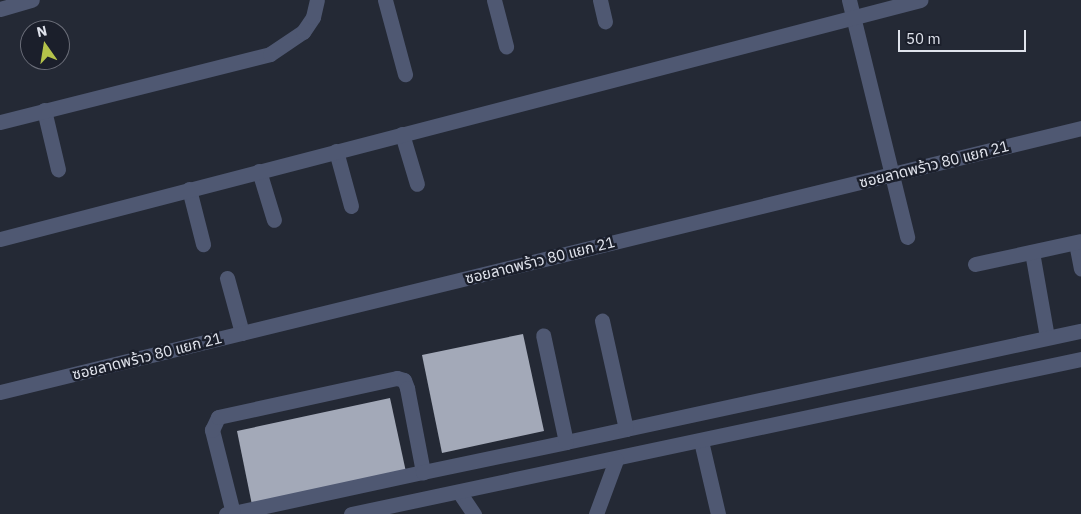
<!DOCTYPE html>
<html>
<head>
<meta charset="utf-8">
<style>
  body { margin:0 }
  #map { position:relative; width:1081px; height:514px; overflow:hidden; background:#242935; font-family:"IBM Plex Sans","Noto Sans Thai",sans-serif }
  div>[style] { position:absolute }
  .building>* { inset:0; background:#a3a9b8 }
  .minor>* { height:15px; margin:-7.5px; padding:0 7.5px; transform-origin:7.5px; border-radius:7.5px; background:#4f5872 }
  span { translate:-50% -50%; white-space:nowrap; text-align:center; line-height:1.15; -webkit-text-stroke:5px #1b1f2b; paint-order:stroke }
  .street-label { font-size:15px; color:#e0e3ec }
  .north { position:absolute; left:20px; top:20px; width:50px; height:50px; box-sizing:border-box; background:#1b1f2b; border:1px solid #6a6d78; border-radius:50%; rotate:347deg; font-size:14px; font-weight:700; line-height:20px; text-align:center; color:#e0e3ec }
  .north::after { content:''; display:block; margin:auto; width:18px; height:22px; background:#b4c24a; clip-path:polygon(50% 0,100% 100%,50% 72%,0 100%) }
  .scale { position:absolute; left:898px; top:30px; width:128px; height:22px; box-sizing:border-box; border:2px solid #e0e3ec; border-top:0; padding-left:6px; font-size:15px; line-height:18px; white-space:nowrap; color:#e0e3ec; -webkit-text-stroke:4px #1b1f2b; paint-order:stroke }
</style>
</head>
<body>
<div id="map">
  <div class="building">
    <div style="clip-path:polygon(523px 334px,544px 431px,442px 453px,422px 355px)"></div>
    <div style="clip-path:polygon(390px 398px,406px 472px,252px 505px,237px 431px)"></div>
  </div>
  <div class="minor">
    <div style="left:385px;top:0;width:77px;rotate:74.9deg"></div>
    <div style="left:494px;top:0;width:48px;rotate:75.4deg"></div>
    <div style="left:600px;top:0;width:22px;rotate:77deg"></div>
    <div style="left:849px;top:0;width:244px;rotate:76.2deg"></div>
    <div style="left:0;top:9px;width:33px;rotate:-16deg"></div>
    <div style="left:44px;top:110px;width:61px;rotate:76.7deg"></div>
    <div style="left:0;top:122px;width:278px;rotate:-14.1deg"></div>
    <div style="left:270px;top:54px;width:40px;rotate:-34deg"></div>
    <div style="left:303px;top:32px;width:18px;rotate:-56deg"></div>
    <div style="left:313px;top:17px;width:17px;rotate:-77deg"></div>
    <div style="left:402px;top:134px;width:52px;rotate:73.3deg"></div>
    <div style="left:336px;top:151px;width:57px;rotate:74.7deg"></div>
    <div style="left:259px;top:171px;width:51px;rotate:73deg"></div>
    <div style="left:189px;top:189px;width:57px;rotate:75.7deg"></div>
    <div style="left:0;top:239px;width:951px;rotate:-14.56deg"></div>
    <div style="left:1076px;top:243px;width:26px;rotate:79deg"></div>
    <div style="left:1032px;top:252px;width:86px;rotate:80deg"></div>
    <div style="left:975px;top:264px;width:108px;rotate:-12.2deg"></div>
    <div style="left:227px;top:278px;width:57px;rotate:74.7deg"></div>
    <div style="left:0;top:392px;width:1113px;rotate:-13.72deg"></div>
    <div style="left:626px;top:429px;width:465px;rotate:-12.2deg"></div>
    <div style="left:701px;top:441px;width:75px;rotate:76.9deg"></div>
    <div style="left:566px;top:442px;width:61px;rotate:-12.2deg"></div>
    <div style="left:626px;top:429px;width:111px;rotate:-102.5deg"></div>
    <div style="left:459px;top:492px;width:27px;rotate:56deg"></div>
    <div style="left:233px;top:513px;width:194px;rotate:-12.2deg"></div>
    <div style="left:226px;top:514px;width:7px;rotate:-8deg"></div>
    <div style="left:233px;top:513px;width:86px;rotate:-104.2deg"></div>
    <div style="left:212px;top:430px;width:14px;rotate:-65deg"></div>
    <div style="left:218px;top:417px;width:183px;rotate:-12.3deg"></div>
    <div style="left:397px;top:378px;width:7px;rotate:16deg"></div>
    <div style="left:404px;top:380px;width:9px;rotate:69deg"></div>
    <div style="left:407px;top:388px;width:86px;rotate:79.2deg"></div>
    <div style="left:423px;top:472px;width:146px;rotate:-11.8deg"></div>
    <div style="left:566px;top:442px;width:109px;rotate:-102.1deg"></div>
    <div style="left:351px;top:514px;width:746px;rotate:-11.99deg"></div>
    <div style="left:596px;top:514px;width:58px;rotate:-69.7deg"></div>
  </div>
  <div class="street-label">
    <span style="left:934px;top:164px;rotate:-14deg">ซอยลาดพร้าว 80 แยก 21</span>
    <span style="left:540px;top:260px;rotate:-14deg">ซอยลาดพร้าว 80 แยก 21</span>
    <span style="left:147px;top:356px;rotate:-14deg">ซอยลาดพร้าว 80 แยก 21</span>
  </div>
  <div class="north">N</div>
  <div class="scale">50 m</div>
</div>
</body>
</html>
